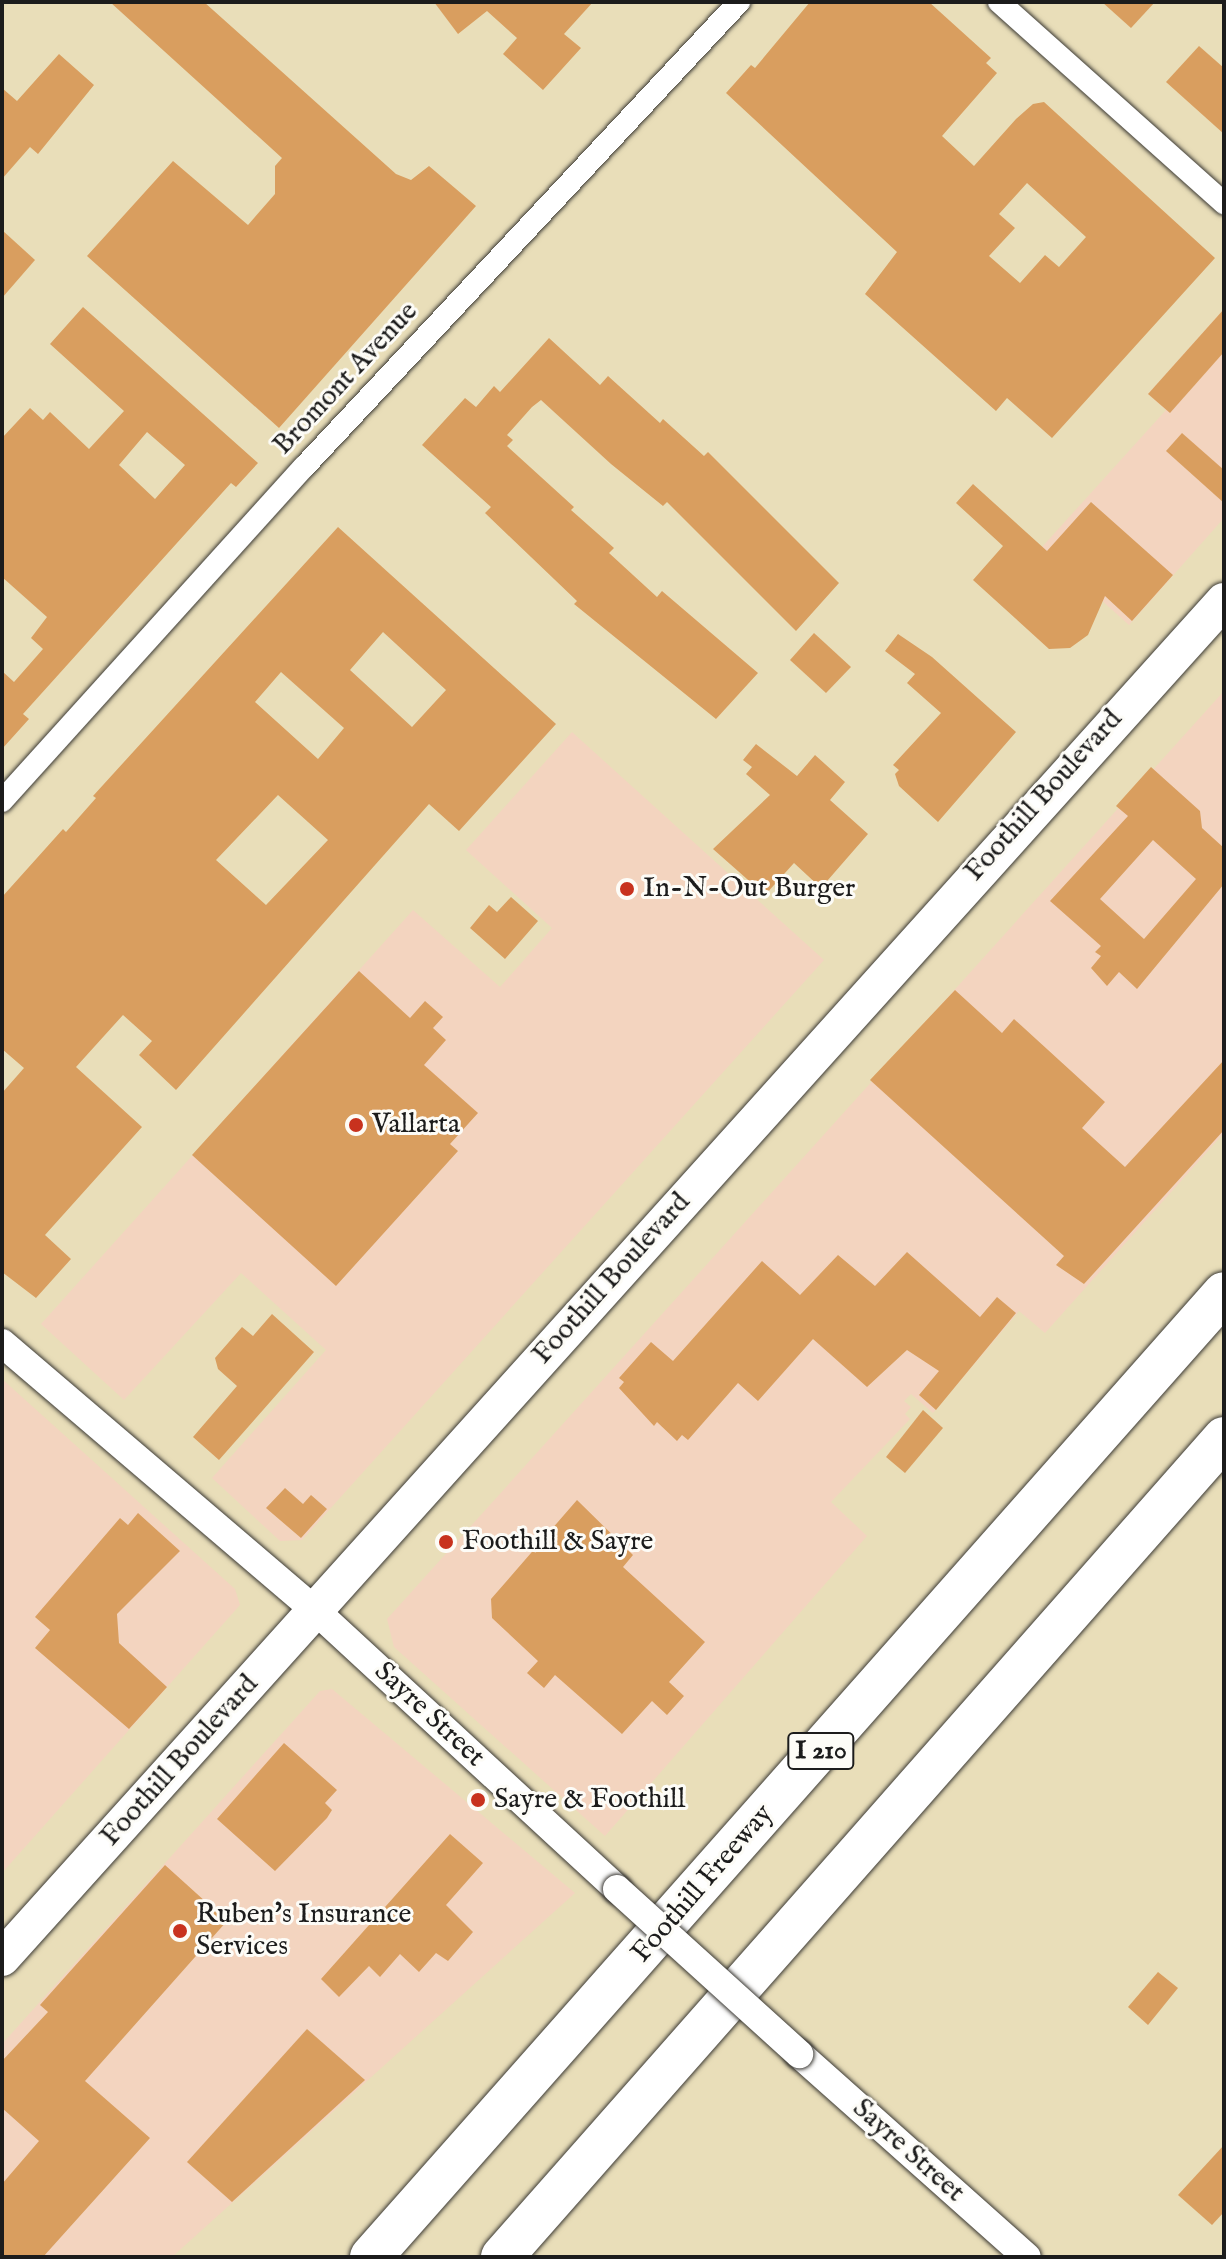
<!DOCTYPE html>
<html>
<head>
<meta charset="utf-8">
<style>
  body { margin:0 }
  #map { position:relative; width:1226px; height:2259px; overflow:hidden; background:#e9deb9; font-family:"IM FELL English",serif }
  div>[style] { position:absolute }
  .built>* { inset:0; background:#f3d4bf }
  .building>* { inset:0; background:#d99e5f }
  .roads { filter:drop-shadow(0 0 2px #3b3934) drop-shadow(0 0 2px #3b3934) }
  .minor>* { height:22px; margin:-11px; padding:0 11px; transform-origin:11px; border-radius:11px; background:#fff }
  .tertiary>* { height:28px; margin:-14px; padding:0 14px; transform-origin:14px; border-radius:14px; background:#fff }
  .primary>* { height:36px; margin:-18px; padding:0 18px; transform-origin:18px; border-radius:18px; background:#fff }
  .motorway>* { height:42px; margin:-21px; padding:0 21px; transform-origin:21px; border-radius:21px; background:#fff }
  .bridges { filter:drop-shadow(0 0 2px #3b3934) drop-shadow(0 0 2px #3b3934) }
  .tertiary-bridge>* { height:28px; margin:-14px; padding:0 14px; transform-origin:14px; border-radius:14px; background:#fff }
  .dots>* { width:22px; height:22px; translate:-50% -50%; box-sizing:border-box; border:4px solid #fdfcf7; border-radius:50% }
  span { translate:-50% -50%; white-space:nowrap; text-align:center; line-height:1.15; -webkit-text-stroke:6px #fdfcf7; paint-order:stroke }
  .shield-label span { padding:2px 6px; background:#fdfcf7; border:2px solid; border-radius:6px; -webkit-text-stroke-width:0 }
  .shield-label { font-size:26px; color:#1c1c1c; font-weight:700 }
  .street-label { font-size:28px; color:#1c1c1c }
  .poi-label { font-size:28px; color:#1c1c1c }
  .left { translate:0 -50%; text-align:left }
  .frame { position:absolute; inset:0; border:4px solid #1c1c1c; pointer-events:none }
</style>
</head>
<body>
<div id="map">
  <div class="built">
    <div style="clip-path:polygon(1224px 309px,1224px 518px,1129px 625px,1042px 547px,1166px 410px,1148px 394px)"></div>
    <div style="clip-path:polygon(1224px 691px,1224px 1133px,1045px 1333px,1019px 1311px,933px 1413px,911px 1394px,904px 1401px,911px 1407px,905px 1414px,910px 1419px,831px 1502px,867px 1536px,605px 1836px,394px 1647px,387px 1619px)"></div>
    <div style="clip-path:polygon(572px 732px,824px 960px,302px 1540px,280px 1541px,212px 1478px,326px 1350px,241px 1273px,124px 1400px,41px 1324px,413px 910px,500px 987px,552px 928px,466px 850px)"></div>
    <div style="clip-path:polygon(2px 1379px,235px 1589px,240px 1605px,2px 1873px)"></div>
    <div style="clip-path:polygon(332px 1689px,575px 1893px,172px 2257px,2px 2257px,2px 2044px,320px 1691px)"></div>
  </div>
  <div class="building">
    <div style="clip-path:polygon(110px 2px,204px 2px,396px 174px,411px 180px,429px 166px,476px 206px,279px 428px,87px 256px,173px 161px,248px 225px,275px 194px,275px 166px,282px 158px)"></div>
    <div style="clip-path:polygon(434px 2px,593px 2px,564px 34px,581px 48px,543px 90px,503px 54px,517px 38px,487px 11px,458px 34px)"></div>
    <div style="clip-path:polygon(evenodd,810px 2px,929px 2px,991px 58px,986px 63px,997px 73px,942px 136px,974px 166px,1016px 119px,1033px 104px,1044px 102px,1215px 258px,1052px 438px,1007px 398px,996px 411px,865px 294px,897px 252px,726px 93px,751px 65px,755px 68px,810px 2px,1027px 183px,1086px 237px,1059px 267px,1045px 255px,1020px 283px,989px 256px,1015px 228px,999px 214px,1027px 183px)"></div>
    <div style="clip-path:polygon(1102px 2px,1155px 2px,1131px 28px)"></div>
    <div style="clip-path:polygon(1199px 46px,1224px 68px,1224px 134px,1166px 82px)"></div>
    <div style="clip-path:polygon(59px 54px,94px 85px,38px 154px,30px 147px,2px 179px,2px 88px,17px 101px)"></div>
    <div style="clip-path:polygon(2px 230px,35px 260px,2px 298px)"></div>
    <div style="clip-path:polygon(evenodd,83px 307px,258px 463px,236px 487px,231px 483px,23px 714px,29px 719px,2px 749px,2px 671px,14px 682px,43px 649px,31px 638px,47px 617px,2px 577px,2px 438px,30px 408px,43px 420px,50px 412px,89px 449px,124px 411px,50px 344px,83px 307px,147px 432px,185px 465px,155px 499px,119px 465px,147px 432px)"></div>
    <div style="clip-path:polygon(1224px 309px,1224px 352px,1170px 413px,1148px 394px)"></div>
    <div style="clip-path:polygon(549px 338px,600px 385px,608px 376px,660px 423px,663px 419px,704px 456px,708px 452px,839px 583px,796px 631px,667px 502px,663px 506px,611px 464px,541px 400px,532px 407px,507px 435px,513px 440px,507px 446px,574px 507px,571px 510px,614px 548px,609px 553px,657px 597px,662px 591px,758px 673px,716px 719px,574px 604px,577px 601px,485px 513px,491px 507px,422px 445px,465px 398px,476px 407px,494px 386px,500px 392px)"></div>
    <div style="clip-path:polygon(1182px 433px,1224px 470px,1224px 503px,1166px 451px)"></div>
    <div style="clip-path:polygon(973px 484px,1047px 551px,1091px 502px,1173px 575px,1132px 621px,1105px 596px,1088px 635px,1070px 648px,1049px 649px,973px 580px,1003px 546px,956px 503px)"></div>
    <div style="clip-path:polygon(evenodd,338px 527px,556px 724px,459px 831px,429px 804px,176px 1090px,139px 1055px,152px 1041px,123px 1015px,76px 1067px,142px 1127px,45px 1235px,71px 1259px,36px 1298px,2px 1272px,2px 1093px,24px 1068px,2px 1049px,2px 897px,63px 829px,66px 832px,96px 798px,93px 796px,338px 527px,383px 632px,446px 690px,412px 727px,350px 670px,383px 632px,338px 527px,281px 672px,344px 728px,318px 759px,255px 702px,281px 672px,338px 527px,278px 795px,328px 840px,266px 905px,216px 860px,278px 795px)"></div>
    <div style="clip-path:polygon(814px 633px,851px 667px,826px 693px,790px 660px)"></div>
    <div style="clip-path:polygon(898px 634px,932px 657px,1016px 732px,938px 822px,899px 786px,895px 774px,899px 770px,893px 765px,941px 713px,907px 683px,915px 674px,885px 651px)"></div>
    <div style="clip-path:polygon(756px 744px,797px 776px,815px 755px,845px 782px,830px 800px,868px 834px,821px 888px,794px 863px,765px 895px,713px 849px,770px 795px,746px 774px,752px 767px,743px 760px)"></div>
    <div style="clip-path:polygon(evenodd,1151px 767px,1200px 811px,1202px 828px,1224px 848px,1224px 884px,1137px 989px,1119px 972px,1107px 986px,1091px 968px,1101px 956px,1095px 952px,1101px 946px,1050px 901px,1128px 816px,1116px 806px,1151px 767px,1153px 840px,1196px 879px,1144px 939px,1100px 899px,1153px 840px)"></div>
    <div style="clip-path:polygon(511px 897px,538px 921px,505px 959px,470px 928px,489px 905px,497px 912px)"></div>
    <div style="clip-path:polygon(359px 971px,410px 1018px,425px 1001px,443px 1017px,433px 1028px,446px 1040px,424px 1065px,478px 1113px,450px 1144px,458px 1151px,336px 1286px,192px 1155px)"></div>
    <div style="clip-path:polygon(955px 990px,1002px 1033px,1014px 1019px,1105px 1102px,1082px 1128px,1125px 1167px,1224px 1060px,1224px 1130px,1084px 1284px,1056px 1265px,1064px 1256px,870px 1080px)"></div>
    <div style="clip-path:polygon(907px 1252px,980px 1317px,997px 1297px,1016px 1313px,936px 1410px,919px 1395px,939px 1371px,907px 1350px,867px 1387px,813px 1339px,758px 1401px,738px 1383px,688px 1440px,682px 1435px,677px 1441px,657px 1422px,654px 1426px,619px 1388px,624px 1382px,619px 1378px,651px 1342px,673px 1361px,762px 1261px,800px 1295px,838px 1255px,875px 1286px)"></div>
    <div style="clip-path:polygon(272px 1314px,314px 1352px,219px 1460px,193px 1437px,237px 1386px,218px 1369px,215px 1358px,242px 1327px,253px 1336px)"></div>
    <div style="clip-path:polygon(923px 1410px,943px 1428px,905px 1473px,886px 1457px)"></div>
    <div style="clip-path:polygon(285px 1488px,303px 1504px,311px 1495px,327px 1509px,301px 1538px,266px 1508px)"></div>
    <div style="clip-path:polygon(577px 1500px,633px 1555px,623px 1567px,705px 1642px,669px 1682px,684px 1696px,667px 1715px,652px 1701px,622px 1734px,555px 1675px,544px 1688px,527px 1673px,538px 1661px,492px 1618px,491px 1599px)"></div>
    <div style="clip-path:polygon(138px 1513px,180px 1551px,117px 1614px,119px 1643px,167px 1687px,129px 1729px,35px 1648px,50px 1630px,35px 1617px,120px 1518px,128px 1525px)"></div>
    <div style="clip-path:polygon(284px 1743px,337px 1790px,325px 1803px,332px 1810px,327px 1818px,275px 1871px,217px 1819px)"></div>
    <div style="clip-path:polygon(450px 1834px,483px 1863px,446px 1905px,473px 1932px,448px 1961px,436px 1953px,419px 1972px,400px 1954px,380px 1977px,369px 1966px,339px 1997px,321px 1979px)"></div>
    <div style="clip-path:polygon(165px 1865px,227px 1921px,85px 2081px,150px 2138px,43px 2257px,2px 2257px,2px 2184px,39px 2141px,2px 2108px,2px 2061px,48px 2012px,40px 2005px)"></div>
    <div style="clip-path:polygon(1158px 1972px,1178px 1988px,1148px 2025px,1128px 2007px)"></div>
    <div style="clip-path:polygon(307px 2029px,365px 2080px,232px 2202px,187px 2162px)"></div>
    <div style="clip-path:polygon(1224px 2145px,1224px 2212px,1212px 2225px,1178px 2195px)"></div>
  </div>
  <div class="roads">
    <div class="minor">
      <div style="left:999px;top:2px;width:302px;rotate:41.8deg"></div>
      <div style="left:2px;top:801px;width:450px;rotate:-47.9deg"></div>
      <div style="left:304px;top:467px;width:637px;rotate:-46.91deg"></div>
    </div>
    <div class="tertiary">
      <div style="left:2px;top:1343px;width:413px;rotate:40.5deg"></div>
      <div style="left:316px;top:1611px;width:410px;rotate:42.7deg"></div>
      <div style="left:799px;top:2054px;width:305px;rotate:41.7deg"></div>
    </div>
    <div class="primary">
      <div style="left:2px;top:1958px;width:1826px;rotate:-48deg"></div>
    </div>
    <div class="motorway">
      <div style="left:371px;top:2257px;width:1287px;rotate:-48.5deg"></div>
      <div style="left:502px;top:2257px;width:1092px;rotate:-48.6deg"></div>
    </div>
  </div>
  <div class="bridges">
    <div class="tertiary-bridge">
      <div style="left:617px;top:1889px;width:246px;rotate:42.2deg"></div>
    </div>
  </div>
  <div class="dots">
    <div style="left:627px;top:889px;background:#c8321e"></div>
    <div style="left:356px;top:1125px;background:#c8321e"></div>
    <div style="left:446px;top:1542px;background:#c8321e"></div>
    <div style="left:478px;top:1800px;background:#c8321e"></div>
    <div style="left:180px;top:1931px;background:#c8321e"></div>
  </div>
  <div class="shield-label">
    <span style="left:821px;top:1751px">I 210</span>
  </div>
  <div class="street-label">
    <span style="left:346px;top:379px;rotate:-47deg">Bromont Avenue</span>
    <span style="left:1044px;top:796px;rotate:-48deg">Foothill Boulevard</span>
    <span style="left:612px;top:1279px;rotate:-48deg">Foothill Boulevard</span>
    <span style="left:429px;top:1715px;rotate:43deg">Sayre Street</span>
    <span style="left:180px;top:1761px;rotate:-48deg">Foothill Boulevard</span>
    <span style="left:703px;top:1884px;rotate:-49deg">Foothill Freeway</span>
    <span style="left:908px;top:2151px;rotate:42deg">Sayre Street</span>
  </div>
  <div class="poi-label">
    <span class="left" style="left:643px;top:889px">In-N-Out Burger</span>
    <span class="left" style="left:372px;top:1125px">Vallarta</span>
    <span class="left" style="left:462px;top:1542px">Foothill &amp; Sayre</span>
    <span class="left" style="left:494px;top:1800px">Sayre &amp; Foothill</span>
    <span class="left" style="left:196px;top:1931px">Ruben's Insurance<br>Services</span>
  </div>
  <div class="frame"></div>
</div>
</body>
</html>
